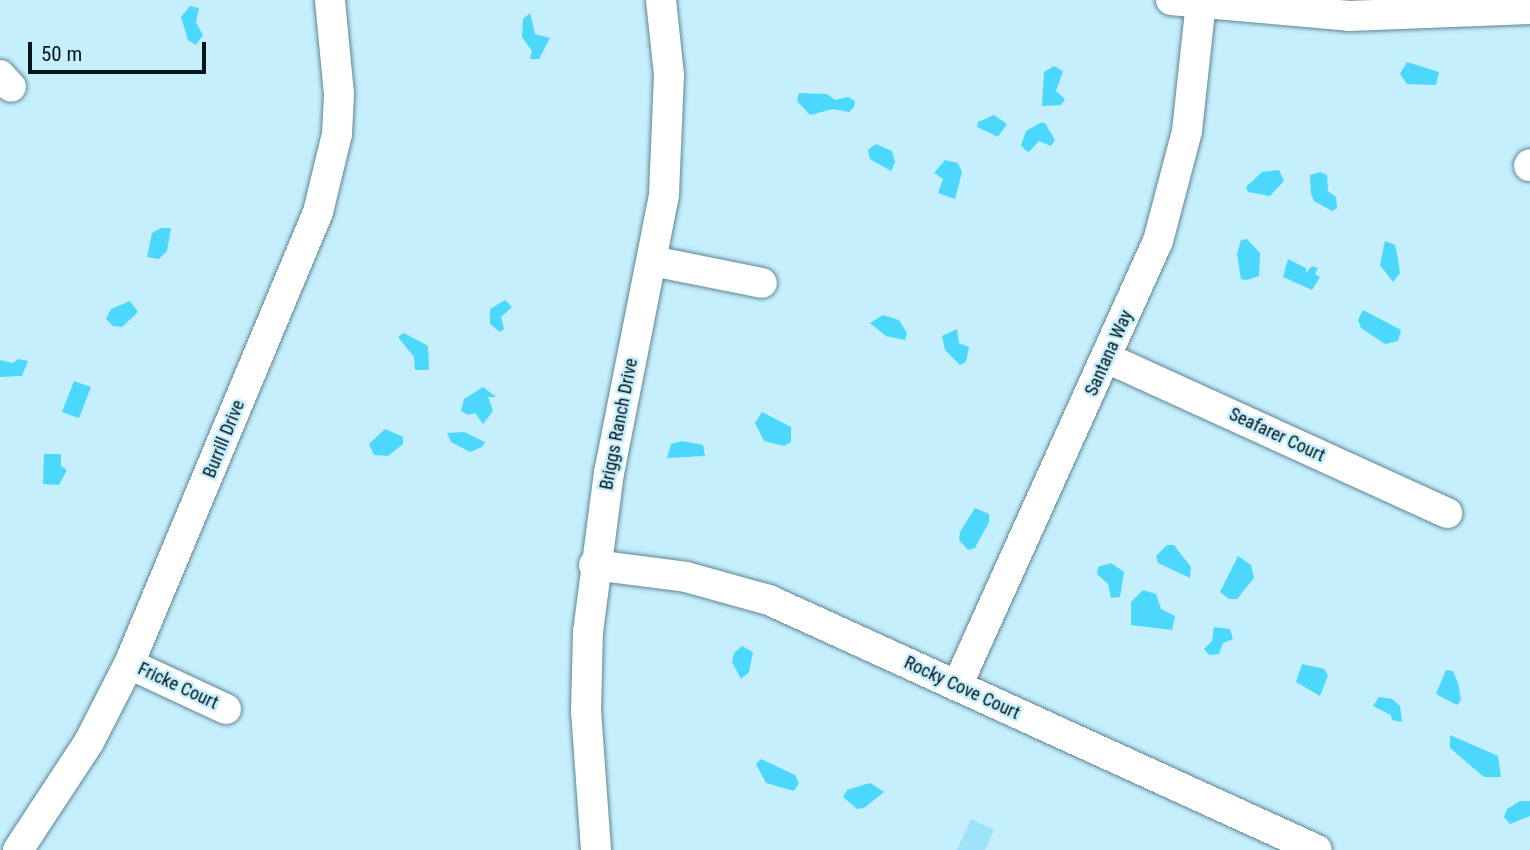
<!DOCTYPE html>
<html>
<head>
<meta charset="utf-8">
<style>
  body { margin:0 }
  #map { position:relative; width:1530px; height:850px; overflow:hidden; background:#c6effd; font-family:"Roboto Condensed",sans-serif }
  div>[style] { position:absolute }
  .green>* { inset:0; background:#9ee3f9 }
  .water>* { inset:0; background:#4cd7fd }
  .roads { filter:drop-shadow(0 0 2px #5f8592) drop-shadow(0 0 2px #5f8592) }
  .minor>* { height:30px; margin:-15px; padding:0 15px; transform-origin:15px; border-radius:15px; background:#fff }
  span { translate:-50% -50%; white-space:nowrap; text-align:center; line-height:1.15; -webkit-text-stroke:5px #c6effd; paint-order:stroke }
  .street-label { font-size:18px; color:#06151a }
  .scale { position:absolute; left:28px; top:42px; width:178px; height:32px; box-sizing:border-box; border:4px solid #06151a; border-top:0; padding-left:9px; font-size:21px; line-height:24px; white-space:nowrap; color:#06151a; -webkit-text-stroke:5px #c6effd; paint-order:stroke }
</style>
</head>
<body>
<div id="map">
  <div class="green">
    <div style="clip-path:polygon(971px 819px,994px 830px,985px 850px,957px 850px)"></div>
  </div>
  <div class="water">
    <div style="clip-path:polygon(190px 6px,199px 8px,196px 22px,203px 35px,196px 45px,188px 40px,181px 17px)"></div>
    <div style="clip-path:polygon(530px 13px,535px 34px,550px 38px,539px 59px,530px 59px,532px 51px,522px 37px,523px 19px)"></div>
    <div style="clip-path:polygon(1407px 62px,1439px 72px,1436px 85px,1407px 84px,1400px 74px)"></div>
    <div style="clip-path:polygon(1054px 66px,1063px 71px,1056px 91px,1065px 99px,1061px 105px,1042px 106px,1044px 72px)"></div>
    <div style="clip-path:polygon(799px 93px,827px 94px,835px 100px,848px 97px,855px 101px,854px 107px,849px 112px,833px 109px,810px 115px,797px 101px)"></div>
    <div style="clip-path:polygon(994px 115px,1007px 124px,998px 137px,977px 127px,978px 122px)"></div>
    <div style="clip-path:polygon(1040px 123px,1045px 123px,1055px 140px,1051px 146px,1039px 141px,1029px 152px,1025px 150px,1021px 145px,1026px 131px)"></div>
    <div style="clip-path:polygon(876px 144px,892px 151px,895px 162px,891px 171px,870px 159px,868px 150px)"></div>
    <div style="clip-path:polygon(945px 160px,958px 163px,962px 172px,955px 199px,938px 193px,943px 179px,934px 173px)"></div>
    <div style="clip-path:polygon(1279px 170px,1284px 181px,1270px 196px,1248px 192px,1246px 187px,1262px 172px)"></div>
    <div style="clip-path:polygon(1320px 172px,1327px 175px,1328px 191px,1336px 197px,1337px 208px,1332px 211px,1314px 201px,1311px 194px,1310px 175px)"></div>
    <div style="clip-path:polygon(161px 228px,171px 228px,167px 251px,159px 259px,147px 257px,152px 233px)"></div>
    <div style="clip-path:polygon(1247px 239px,1260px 253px,1259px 276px,1247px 280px,1241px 279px,1237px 254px,1241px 240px)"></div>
    <div style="clip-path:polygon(1385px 241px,1395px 245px,1398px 259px,1400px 273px,1393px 282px,1380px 265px)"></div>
    <div style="clip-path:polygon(1288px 259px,1306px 268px,1306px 273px,1312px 266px,1318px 268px,1315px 274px,1320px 277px,1312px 290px,1283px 277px)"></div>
    <div style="clip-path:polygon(505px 300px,512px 307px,501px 317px,504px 329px,500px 332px,490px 324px,490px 309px)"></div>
    <div style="clip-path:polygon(130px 301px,138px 312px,122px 327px,113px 326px,106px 319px,111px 309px)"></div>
    <div style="clip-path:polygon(1363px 310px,1401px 330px,1398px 341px,1385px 344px,1361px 328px,1358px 320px)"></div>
    <div style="clip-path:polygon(883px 315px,899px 320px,907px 333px,905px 340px,886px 336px,870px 323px)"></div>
    <div style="clip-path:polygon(957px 329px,959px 343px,969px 347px,966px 362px,960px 365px,945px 350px,942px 336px)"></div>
    <div style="clip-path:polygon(404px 333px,428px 346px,429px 370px,415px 370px,414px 357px,398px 337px)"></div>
    <div style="clip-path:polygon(18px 359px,28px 361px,22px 376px,0 377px,0 360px,13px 363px)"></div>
    <div style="clip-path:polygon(74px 381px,91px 387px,79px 418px,62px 412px)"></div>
    <div style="clip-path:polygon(483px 387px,496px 397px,488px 397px,493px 411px,483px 424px,475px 413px,468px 415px,461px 411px,464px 399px)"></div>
    <div style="clip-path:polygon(762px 412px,791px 427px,791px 442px,784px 446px,764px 441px,755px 423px)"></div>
    <div style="clip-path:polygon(385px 429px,403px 437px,403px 444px,388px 456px,374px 455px,369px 444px)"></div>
    <div style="clip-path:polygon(464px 432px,485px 442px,482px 447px,470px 452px,451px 442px,447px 433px)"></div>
    <div style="clip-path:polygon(682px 441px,703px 445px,705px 456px,667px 458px,671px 444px)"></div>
    <div style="clip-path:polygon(44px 454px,61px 454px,61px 466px,67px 470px,59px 485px,43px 484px)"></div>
    <div style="clip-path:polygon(975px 508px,989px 514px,989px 522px,975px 548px,968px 550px,959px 540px,960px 532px)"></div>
    <div style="clip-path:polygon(1167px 545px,1174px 545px,1191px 567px,1190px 578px,1158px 563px,1156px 556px)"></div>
    <div style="clip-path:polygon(1238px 556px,1251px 565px,1254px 578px,1237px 599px,1229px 599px,1220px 592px)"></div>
    <div style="clip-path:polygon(1111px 563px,1124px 572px,1120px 597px,1111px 598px,1108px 584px,1097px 574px,1098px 567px)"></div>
    <div style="clip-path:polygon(1143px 590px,1156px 594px,1161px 609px,1175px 616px,1172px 630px,1131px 625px,1131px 602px)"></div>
    <div style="clip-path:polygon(1214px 627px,1230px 629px,1233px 639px,1223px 643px,1219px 654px,1209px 655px,1204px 649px,1212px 641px)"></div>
    <div style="clip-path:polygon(742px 646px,753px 652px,749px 672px,741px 679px,732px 662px,734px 653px)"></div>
    <div style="clip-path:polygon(1302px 664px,1324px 669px,1328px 675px,1320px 696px,1296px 682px)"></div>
    <div style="clip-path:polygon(1446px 670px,1453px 671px,1458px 683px,1461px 700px,1457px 705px,1436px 694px)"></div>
    <div style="clip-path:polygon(1379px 697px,1392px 699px,1400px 706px,1402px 722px,1392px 720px,1391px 715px,1373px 706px)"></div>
    <div style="clip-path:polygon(1450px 735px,1498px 756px,1501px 777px,1484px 777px,1450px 748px)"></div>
    <div style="clip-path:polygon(761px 759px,795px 775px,799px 783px,794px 791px,766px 783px,756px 764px)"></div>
    <div style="clip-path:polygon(870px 783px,884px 792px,864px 808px,857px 809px,843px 797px,847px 790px)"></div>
    <div style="clip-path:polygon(1520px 801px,1530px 801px,1530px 816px,1510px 824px,1504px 817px,1507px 809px)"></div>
  </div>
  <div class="roads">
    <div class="minor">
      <div style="left:1171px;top:0;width:179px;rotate:5.1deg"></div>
      <div style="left:1349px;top:16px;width:181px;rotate:-2.2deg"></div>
      <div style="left:0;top:75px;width:16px;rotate:47deg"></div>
      <div style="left:1529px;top:166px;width:2px;rotate:-63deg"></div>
      <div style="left:652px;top:261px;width:112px;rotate:11.3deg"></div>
      <div style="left:1107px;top:358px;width:374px;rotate:24.5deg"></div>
      <div style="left:594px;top:565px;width:93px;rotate:7.4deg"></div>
      <div style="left:686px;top:577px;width:86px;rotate:15.5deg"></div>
      <div style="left:769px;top:600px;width:602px;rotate:24.52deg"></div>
      <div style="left:129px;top:664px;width:107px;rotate:24.9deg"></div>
      <div style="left:957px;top:686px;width:488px;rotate:-65.7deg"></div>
      <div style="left:1158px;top:241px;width:114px;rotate:-75.2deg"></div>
      <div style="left:1187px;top:131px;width:129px;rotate:-83.8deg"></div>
      <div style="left:18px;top:850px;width:129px;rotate:-56.7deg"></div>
      <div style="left:89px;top:742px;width:88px;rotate:-62.9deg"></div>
      <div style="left:129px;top:664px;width:490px;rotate:-67.3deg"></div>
      <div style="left:318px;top:212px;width:80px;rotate:-76.3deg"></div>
      <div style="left:337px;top:134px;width:40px;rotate:-87.1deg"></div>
      <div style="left:339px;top:94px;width:94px;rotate:-95.5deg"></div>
      <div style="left:596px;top:850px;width:138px;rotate:-94.1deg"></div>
      <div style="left:586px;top:712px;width:80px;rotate:-88.6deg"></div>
      <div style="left:588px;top:632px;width:160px;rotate:-82.5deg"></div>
      <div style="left:609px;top:473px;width:284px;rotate:-78.8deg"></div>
      <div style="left:664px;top:194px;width:119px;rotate:-87.6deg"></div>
      <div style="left:669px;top:75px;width:75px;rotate:-96.1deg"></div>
    </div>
  </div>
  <div class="street-label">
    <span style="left:1109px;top:353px;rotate:-66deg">Santana Way</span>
    <span style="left:619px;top:424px;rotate:-79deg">Briggs Ranch Drive</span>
    <span style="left:1277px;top:435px;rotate:25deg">Seafarer Court</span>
    <span style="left:224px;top:439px;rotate:-68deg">Burrill Drive</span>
    <span style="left:178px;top:686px;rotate:25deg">Fricke Court</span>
    <span style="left:962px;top:688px;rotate:25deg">Rocky Cove Court</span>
  </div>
  <div class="scale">50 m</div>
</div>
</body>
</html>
